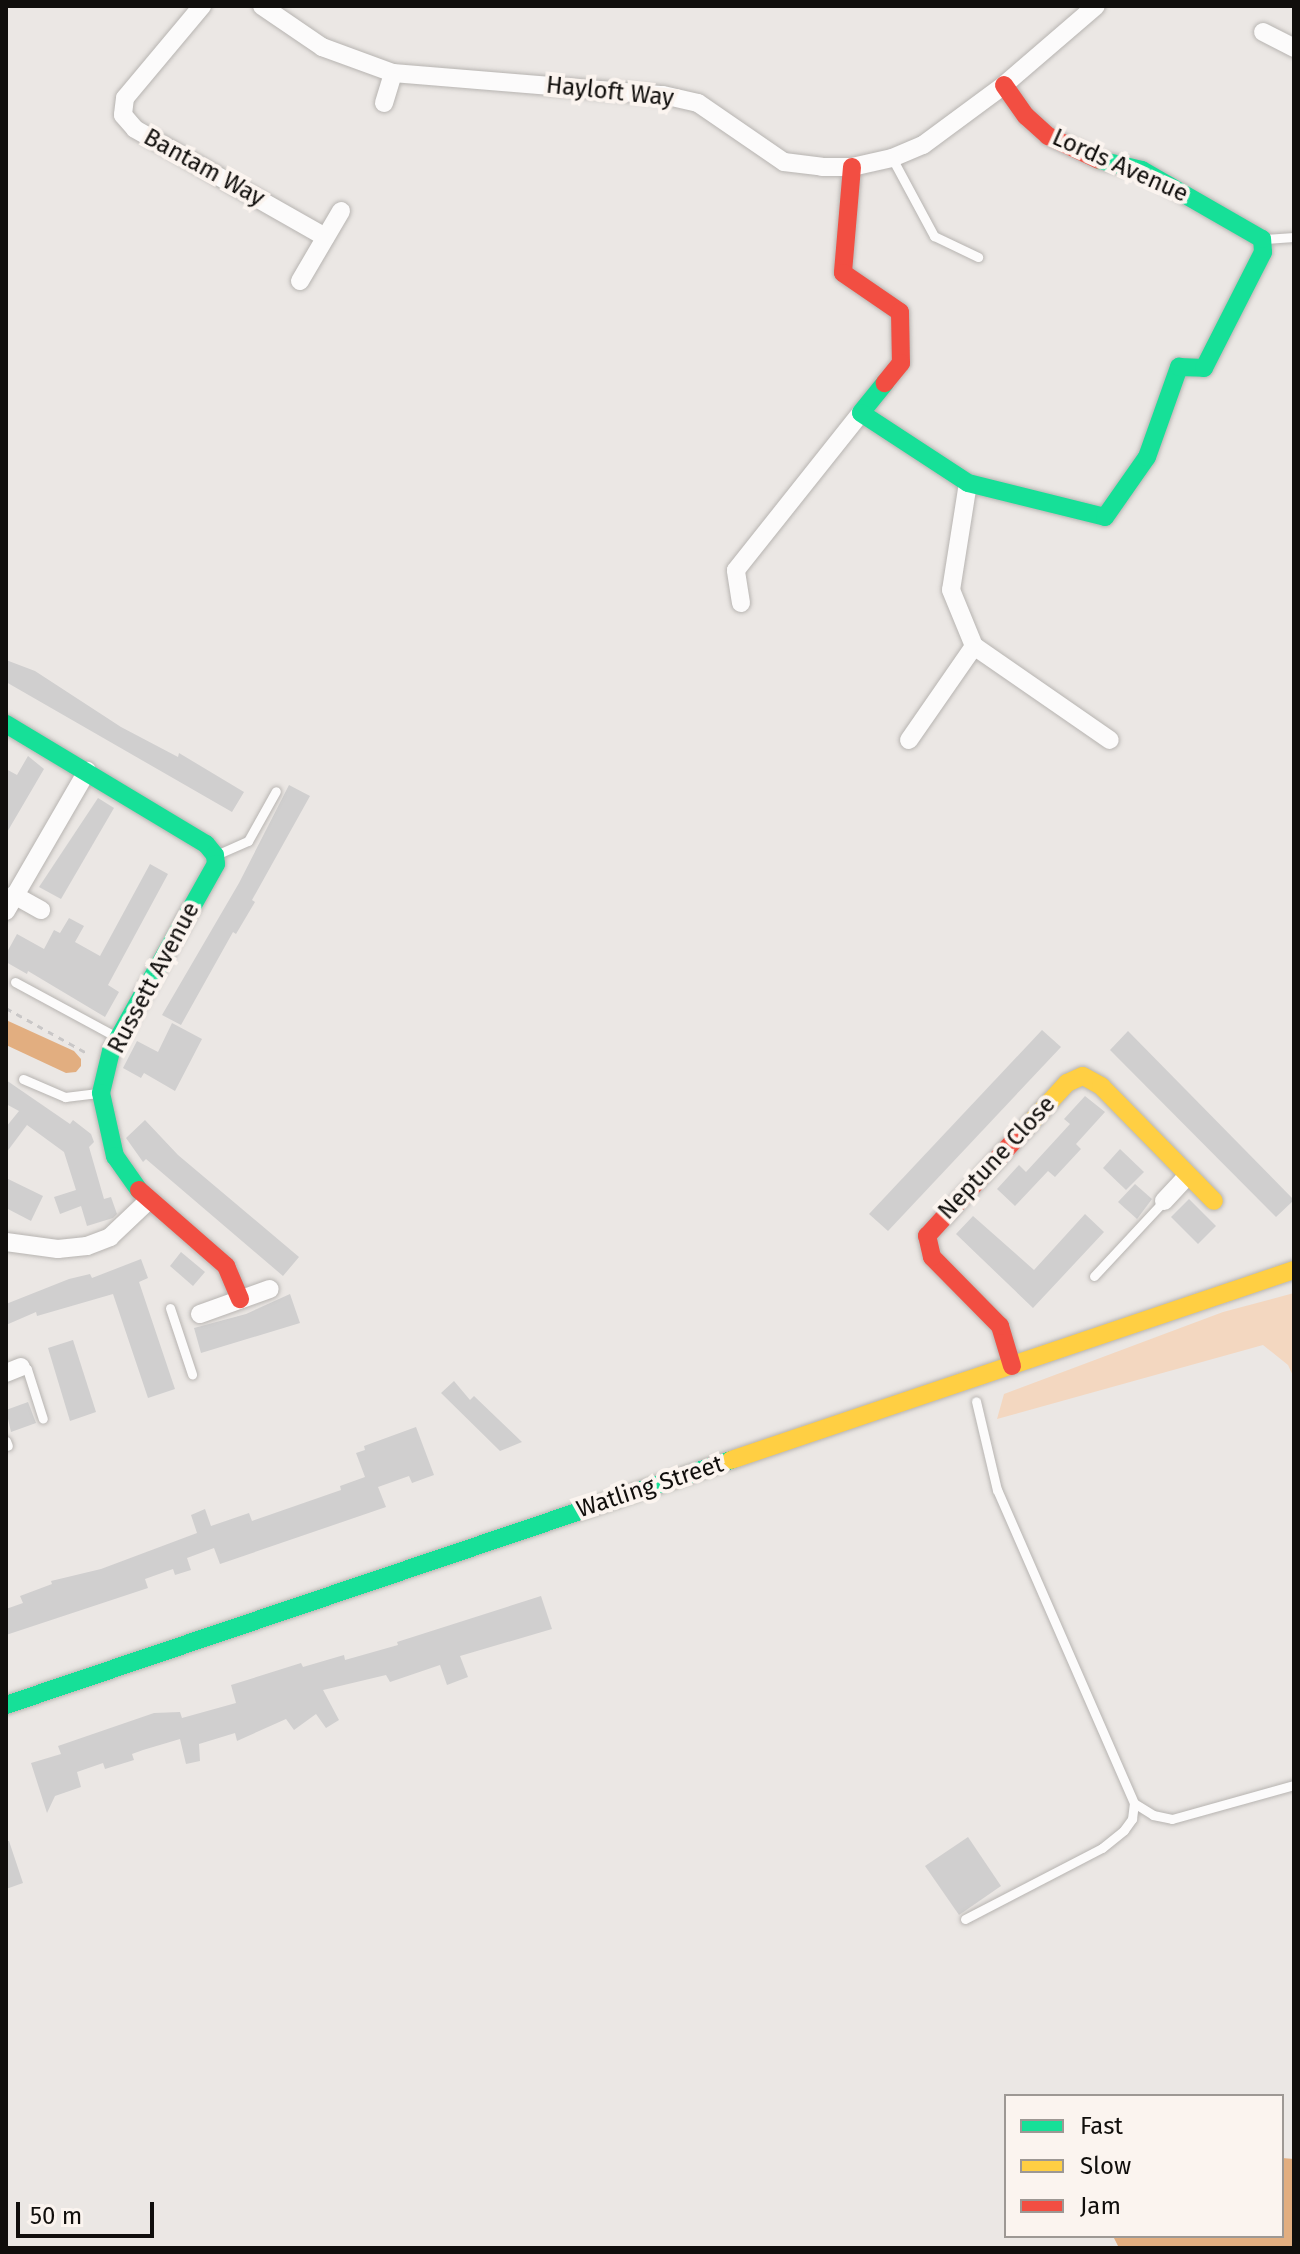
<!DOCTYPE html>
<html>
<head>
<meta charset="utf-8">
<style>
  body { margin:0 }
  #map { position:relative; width:1300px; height:2254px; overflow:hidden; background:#ebe7e4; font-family:"Fira Sans",sans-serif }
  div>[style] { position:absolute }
  .green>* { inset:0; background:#f3d7c0 }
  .water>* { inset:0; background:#e2ae80 }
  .building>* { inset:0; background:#d0cfcf }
  .path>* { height:3px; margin-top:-1.5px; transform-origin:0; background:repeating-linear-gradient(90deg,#c9c7c7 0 6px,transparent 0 12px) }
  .roads { filter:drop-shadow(0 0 2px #b7b4b1) drop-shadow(0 0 2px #b7b4b1) }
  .lane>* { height:9px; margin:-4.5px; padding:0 4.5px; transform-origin:4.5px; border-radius:4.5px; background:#fcfbfb }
  .street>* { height:18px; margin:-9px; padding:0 9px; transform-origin:9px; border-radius:9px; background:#fcfbfb }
  .fast>* { height:18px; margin:-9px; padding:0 9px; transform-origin:9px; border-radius:9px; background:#16e098 }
  .slow>* { height:18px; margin:-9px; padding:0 9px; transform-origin:9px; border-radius:9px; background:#ffcf43 }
  .jam>* { height:18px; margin:-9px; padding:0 9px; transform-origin:9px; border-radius:9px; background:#f24e42 }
  span { translate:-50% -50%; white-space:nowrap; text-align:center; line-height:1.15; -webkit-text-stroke:8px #fbf4ef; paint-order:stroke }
  .street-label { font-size:24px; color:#100e0c }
  .frame { position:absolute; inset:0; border:8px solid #100e0c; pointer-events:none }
  .legend { position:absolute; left:1004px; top:2094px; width:280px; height:144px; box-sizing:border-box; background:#fbf4ef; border:2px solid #9d9894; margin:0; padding:10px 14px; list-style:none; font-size:24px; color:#100e0c }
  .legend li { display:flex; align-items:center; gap:16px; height:40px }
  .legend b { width:40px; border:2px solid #9d9894 }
  .scale { position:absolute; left:16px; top:2202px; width:138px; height:36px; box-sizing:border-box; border:4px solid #100e0c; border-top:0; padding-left:10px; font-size:24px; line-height:28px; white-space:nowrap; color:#100e0c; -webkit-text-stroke:6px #fbf4ef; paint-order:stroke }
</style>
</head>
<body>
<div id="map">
  <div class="green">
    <div style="clip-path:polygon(1294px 1293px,1294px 1378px,1288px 1365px,1263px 1345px,997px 1419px,1004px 1394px,1223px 1312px)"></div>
  </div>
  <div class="water">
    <div style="clip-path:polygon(6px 1020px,74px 1051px,81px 1059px,81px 1066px,76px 1072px,66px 1073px,6px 1045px)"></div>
    <div style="clip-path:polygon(1282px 2158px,1294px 2159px,1294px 2248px,1119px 2248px,1113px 2236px,1282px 2236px)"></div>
  </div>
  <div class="building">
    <div style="clip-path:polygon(6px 660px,35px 671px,121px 727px,178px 757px,179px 753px,244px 792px,232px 812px,6px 682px)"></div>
    <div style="clip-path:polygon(28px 756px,44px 769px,6px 834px,6px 769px,17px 775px)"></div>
    <div style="clip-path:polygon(289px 785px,310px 796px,252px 900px,255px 902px,236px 934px,233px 932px,181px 1025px,162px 1015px,239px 883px)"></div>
    <div style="clip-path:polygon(98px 798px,114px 808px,61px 899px,39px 887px)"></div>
    <div style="clip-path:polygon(150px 864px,168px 874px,108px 985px,119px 992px,105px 1017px,28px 971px,27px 974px,6px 962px,6px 954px,17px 934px,44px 949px,54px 930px,60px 933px,69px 918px,84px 926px,75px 942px,100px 956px)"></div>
    <div style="clip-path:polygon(172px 1023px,202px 1039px,175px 1091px,144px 1073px,141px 1078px,123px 1068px,137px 1041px,158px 1052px)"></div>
    <div style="clip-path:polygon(1042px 1030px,1061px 1047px,888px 1231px,869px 1214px)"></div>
    <div style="clip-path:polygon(1128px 1031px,1294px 1200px,1276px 1217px,1110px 1050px)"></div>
    <div style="clip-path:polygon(6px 1080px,70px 1124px,73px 1120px,91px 1134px,94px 1142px,89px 1147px,104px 1199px,111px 1197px,117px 1214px,113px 1218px,87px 1226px,81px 1206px,60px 1214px,54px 1197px,76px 1190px,64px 1152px,27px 1125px,6px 1153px,6px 1127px,19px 1111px,6px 1104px)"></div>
    <div style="clip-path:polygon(1085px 1096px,1105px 1112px,1076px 1144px,1081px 1149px,1055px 1177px,1048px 1171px,1015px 1206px,997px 1189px,1019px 1165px,1026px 1172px,1070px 1124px,1064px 1119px)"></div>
    <div style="clip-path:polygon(145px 1120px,178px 1155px,299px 1257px,283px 1276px,146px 1159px,143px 1162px,126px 1138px)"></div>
    <div style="clip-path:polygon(1120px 1149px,1144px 1172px,1126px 1190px,1103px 1168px)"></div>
    <div style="clip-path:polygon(6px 1178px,43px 1196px,31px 1221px,6px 1208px)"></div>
    <div style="clip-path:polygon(1135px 1184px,1152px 1199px,1137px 1219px,1118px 1202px)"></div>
    <div style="clip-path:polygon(1189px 1199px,1216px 1226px,1198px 1244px,1171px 1217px)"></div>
    <div style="clip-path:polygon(1085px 1214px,1104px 1232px,1033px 1308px,956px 1234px,973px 1216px,1034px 1270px)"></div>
    <div style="clip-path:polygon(181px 1252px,205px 1272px,193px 1286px,170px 1266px)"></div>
    <div style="clip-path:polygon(141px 1259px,148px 1278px,139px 1282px,175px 1389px,148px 1398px,113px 1294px,37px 1316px,36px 1312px,6px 1325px,6px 1304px,69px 1279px,90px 1274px,92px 1278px)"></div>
    <div style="clip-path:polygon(290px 1294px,300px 1323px,201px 1353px,194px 1328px,246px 1314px)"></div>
    <div style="clip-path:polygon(73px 1340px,96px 1412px,70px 1421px,48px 1348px)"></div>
    <div style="clip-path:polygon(454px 1381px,470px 1400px,474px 1396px,522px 1442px,500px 1451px,441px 1393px)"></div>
    <div style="clip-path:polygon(28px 1402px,36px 1423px,11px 1432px,6px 1410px)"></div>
    <div style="clip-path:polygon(416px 1427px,434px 1475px,412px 1483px,409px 1476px,378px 1487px,386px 1507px,220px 1564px,214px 1548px,187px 1558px,191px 1570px,175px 1575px,173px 1569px,145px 1579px,148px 1588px,6px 1635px,6px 1609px,23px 1603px,20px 1596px,52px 1584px,51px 1581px,101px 1569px,197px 1533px,191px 1515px,205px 1509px,211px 1526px,249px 1513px,252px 1521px,341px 1490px,340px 1486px,365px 1477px,356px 1453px,365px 1450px,364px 1446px)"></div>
    <div style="clip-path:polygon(541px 1596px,552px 1629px,460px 1656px,468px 1677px,447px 1685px,440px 1665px,390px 1682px,386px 1675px,323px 1690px,339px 1720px,326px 1728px,316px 1714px,294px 1730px,286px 1719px,237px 1741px,235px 1733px,199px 1744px,200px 1761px,186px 1764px,180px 1739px,143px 1750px,132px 1754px,134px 1760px,105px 1769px,103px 1763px,77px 1772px,81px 1787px,55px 1796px,47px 1813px,31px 1763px,61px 1754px,58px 1746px,154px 1713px,180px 1712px,182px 1718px,236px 1703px,231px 1685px,301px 1663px,303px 1667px,344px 1655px,345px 1660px,398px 1645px,397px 1642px)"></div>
    <div style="clip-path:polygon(968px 1837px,1001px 1886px,959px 1915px,925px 1866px)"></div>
    <div style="clip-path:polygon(6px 1841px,9px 1841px,23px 1883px,6px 1889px)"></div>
  </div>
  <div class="path">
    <div style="left:6px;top:1008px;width:93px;rotate:29.1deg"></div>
  </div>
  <div class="roads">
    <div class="lane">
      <div style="left:892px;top:158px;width:89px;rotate:61.7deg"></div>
      <div style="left:934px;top:236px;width:49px;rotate:25.5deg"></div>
      <div style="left:1265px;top:239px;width:29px;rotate:-4deg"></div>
      <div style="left:216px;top:855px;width:35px;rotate:-24deg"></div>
      <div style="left:248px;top:841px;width:57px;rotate:-60.8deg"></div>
      <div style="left:15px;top:982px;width:114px;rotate:28.4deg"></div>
      <div style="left:23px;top:1079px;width:46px;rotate:23.2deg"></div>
      <div style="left:65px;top:1097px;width:33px;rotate:-7deg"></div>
      <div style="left:1094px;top:1276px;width:103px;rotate:-47deg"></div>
      <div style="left:170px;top:1308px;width:70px;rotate:71.6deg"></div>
      <div style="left:21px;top:1367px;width:6px;rotate:18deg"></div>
      <div style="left:27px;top:1369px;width:52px;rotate:72.3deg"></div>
      <div style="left:6px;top:1441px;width:5px;rotate:68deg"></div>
      <div style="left:1134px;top:1803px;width:22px;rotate:32deg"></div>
      <div style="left:1153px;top:1815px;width:19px;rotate:12deg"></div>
      <div style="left:1172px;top:1819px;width:127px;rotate:-15.6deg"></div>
      <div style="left:965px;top:1919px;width:154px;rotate:-27.4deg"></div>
      <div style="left:1102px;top:1848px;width:28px;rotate:-39deg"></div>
      <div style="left:1124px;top:1830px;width:14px;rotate:-54deg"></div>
      <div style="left:1132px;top:1819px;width:16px;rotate:-83deg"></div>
      <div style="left:1134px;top:1803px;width:342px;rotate:-113.6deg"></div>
      <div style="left:997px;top:1490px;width:91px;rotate:-103.3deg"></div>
    </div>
    <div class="street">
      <div style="left:202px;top:6px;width:120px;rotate:129.9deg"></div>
      <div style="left:125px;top:98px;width:17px;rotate:97deg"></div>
      <div style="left:123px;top:115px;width:18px;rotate:49deg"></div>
      <div style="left:135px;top:129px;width:219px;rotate:29.6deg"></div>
      <div style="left:262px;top:6px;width:73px;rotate:34.3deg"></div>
      <div style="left:322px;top:47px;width:76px;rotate:20.1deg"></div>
      <div style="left:393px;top:73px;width:271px;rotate:4.7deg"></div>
      <div style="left:663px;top:95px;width:36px;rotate:13deg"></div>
      <div style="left:698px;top:103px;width:104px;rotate:34.5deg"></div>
      <div style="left:784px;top:162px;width:38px;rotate:7deg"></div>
      <div style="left:822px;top:167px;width:30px"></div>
      <div style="left:852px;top:167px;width:41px;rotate:-12.7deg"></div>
      <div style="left:892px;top:158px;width:34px;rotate:-23deg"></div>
      <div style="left:923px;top:145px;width:101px;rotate:-36.5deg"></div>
      <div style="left:1004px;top:85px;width:121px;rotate:-40.7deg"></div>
      <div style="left:1263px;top:32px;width:35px;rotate:27deg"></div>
      <div style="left:384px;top:103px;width:31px;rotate:-73deg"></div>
      <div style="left:300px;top:281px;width:81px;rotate:-59.6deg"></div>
      <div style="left:968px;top:483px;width:108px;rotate:99deg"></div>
      <div style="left:951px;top:590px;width:61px;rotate:67.7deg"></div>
      <div style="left:974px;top:646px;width:165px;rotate:34.7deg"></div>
      <div style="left:741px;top:603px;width:33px;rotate:-99deg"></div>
      <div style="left:736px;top:570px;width:201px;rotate:-51.5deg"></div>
      <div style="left:909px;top:740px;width:114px;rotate:-55.3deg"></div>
      <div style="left:14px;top:895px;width:31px;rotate:29deg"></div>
      <div style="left:6px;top:911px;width:162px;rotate:-59.9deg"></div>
      <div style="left:1164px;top:1201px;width:35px;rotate:-47deg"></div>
      <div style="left:6px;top:1242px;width:52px;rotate:7.7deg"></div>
      <div style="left:58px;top:1249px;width:29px;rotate:-6deg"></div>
      <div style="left:87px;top:1246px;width:25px;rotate:-21deg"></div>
      <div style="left:110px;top:1237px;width:52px;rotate:-43.5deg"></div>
      <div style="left:200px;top:1314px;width:74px;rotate:-19.7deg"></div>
      <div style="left:6px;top:1373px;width:16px;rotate:-22deg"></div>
    </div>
    <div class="fast">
      <div style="left:885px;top:383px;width:38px;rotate:129deg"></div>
      <div style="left:861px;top:413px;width:128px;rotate:33.2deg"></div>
      <div style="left:968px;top:483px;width:141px;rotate:13.9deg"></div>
      <div style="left:1105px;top:517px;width:73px;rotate:-55deg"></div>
      <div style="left:1147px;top:457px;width:96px;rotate:-70.4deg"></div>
      <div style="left:1179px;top:367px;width:25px;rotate:2deg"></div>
      <div style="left:1204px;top:368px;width:130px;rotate:-63deg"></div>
      <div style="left:1263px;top:252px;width:13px;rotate:-94deg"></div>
      <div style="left:1262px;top:239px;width:138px;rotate:-150.1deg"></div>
      <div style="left:1142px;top:170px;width:44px;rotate:-166.9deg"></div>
      <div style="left:6px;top:724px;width:233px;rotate:31deg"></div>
      <div style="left:206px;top:844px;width:14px;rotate:51deg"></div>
      <div style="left:215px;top:855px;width:9px;rotate:84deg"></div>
      <div style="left:216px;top:864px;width:214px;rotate:119.3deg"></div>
      <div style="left:111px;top:1051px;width:43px;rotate:103.4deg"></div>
      <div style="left:101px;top:1093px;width:65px;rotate:77.5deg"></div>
      <div style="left:115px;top:1156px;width:42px;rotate:54.8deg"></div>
      <div style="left:6px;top:1705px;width:765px;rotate:-18.67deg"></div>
    </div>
    <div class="slow">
      <div style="left:1023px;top:1131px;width:65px;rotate:-47.5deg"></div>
      <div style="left:1067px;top:1083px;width:17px;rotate:-24deg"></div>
      <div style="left:1083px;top:1076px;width:21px;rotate:29deg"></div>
      <div style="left:1101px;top:1086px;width:161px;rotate:45.5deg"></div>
      <div style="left:731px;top:1460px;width:594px;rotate:-18.65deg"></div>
    </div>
    <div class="jam">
      <div style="left:1004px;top:85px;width:38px;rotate:55deg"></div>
      <div style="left:1026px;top:116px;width:30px;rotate:42deg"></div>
      <div style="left:1048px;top:136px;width:56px;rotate:25.2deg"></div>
      <div style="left:852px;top:167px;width:106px;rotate:94.9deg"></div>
      <div style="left:843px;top:273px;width:69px;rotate:34.4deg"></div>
      <div style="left:900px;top:312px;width:51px;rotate:88.9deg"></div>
      <div style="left:901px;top:363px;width:26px;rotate:129deg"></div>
      <div style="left:139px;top:1190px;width:116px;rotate:41.1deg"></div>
      <div style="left:226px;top:1266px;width:36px;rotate:67deg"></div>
      <div style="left:1012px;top:1366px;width:42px;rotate:-106.7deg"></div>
      <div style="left:1000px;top:1326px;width:97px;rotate:-134.6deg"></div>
      <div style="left:932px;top:1257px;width:22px;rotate:-103deg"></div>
      <div style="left:927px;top:1236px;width:142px;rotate:-47.6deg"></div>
    </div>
  </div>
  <div class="street-label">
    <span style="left:610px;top:92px;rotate:6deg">Hayloft Way</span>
    <span style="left:1120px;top:166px;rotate:24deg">Lords Avenue</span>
    <span style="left:204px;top:168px;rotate:29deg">Bantam Way</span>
    <span style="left:154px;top:978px;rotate:-62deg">Russett Avenue</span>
    <span style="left:997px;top:1158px;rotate:-47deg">Neptune Close</span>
    <span style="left:650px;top:1487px;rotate:-18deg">Watling Street</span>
  </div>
  <div class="frame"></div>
  <ul class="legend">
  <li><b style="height:10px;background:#16e098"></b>Fast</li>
  <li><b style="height:10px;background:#ffcf43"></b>Slow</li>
  <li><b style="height:10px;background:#f24e42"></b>Jam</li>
  </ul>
  <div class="scale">50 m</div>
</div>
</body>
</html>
